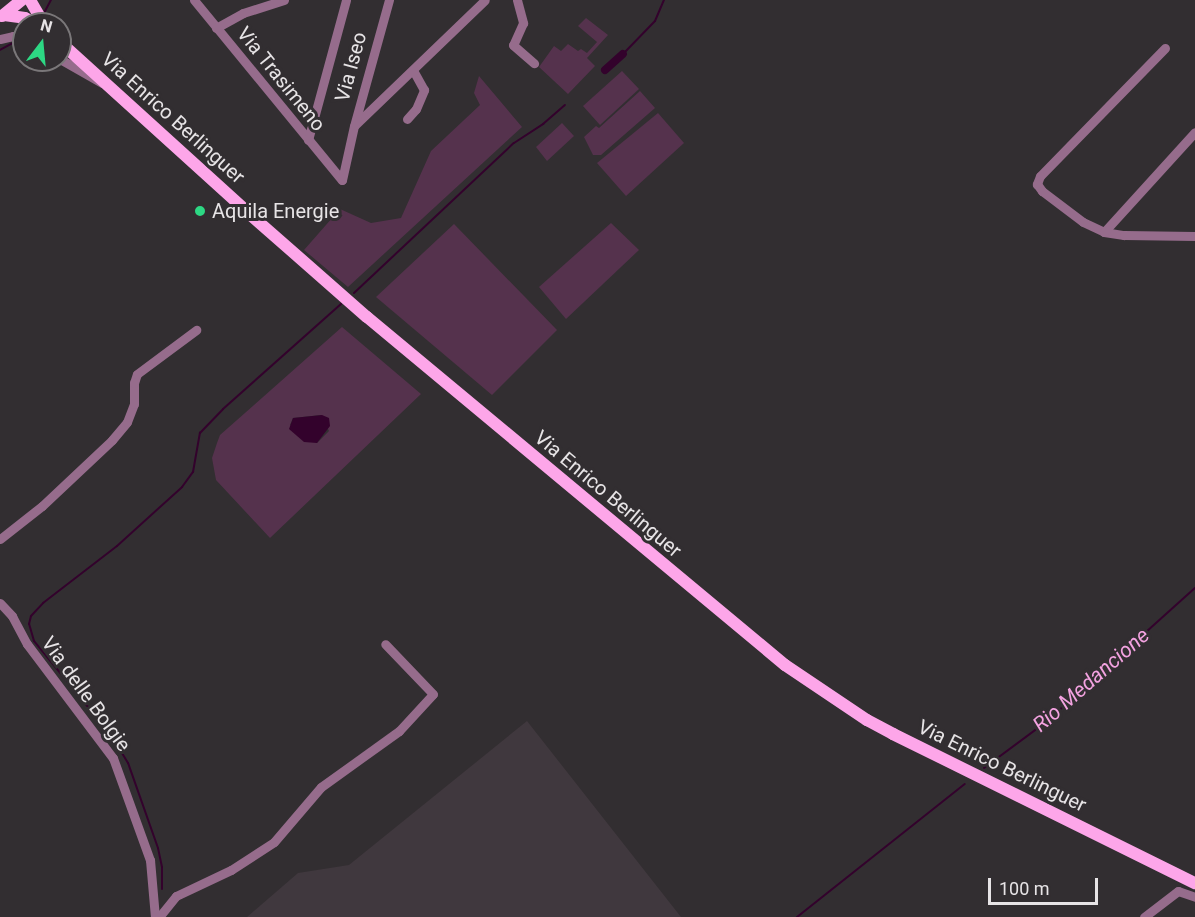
<!DOCTYPE html>
<html>
<head>
<meta charset="utf-8">
<style>
  body { margin:0 }
  #map { position:relative; width:1195px; height:917px; overflow:hidden; background:#322e31; font-family:Roboto,sans-serif }
  div>[style] { position:absolute }
  .built>* { inset:0; background:#40383e }
  .green>* { inset:0; background:#55324d }
  .water>* { inset:0; background:#33022c }
  .stream>* { height:2px; margin:-1px; padding:0 1px; transform-origin:1px; border-radius:1px; background:#33022c }
  .canal>* { height:8px; margin:-4px; padding:0 4px; transform-origin:4px; border-radius:4px; background:#33022c }
  .minor>* { height:9px; margin:-4.5px; padding:0 4.5px; transform-origin:4.5px; border-radius:4.5px; background:#966c8c }
  .major>* { height:12px; margin:-6px; padding:0 6px; transform-origin:6px; border-radius:6px; background:#fda6e9 }
  .dots>* { width:16px; height:16px; translate:-50% -50%; box-sizing:border-box; border:3px solid #322e31; border-radius:50% }
  span { translate:-50% -50%; white-space:nowrap; text-align:center; line-height:1.15; -webkit-text-stroke:6px #322e31; paint-order:stroke }
  .street-label { font-size:20px; color:#e7e4e6 }
  .poi-label { font-size:20px; color:#e7e4e6 }
  .left { translate:0 -50%; text-align:left }
  .water-label { font-size:21px; color:#f3a2e0; font-style:italic }
  .north { position:absolute; left:12px; top:12px; width:60px; height:60px; box-sizing:border-box; background:#322e31; border:2px solid #7a7779; border-radius:50%; rotate:16deg; font-size:16px; font-weight:700; line-height:24px; text-align:center; color:#e7e4e6 }
  .north::after { content:''; display:block; margin:auto; width:21px; height:27px; background:#2dd884; clip-path:polygon(50% 0,100% 100%,50% 72%,0 100%) }
  .scale { position:absolute; left:988px; top:878px; width:110px; height:27px; box-sizing:border-box; border:3px solid #e7e4e6; border-top:0; padding-left:8px; font-size:18px; line-height:21px; white-space:nowrap; color:#e7e4e6; -webkit-text-stroke:4px #322e31; paint-order:stroke }
</style>
</head>
<body>
<div id="map">
  <div class="built">
    <div style="clip-path:polygon(527px 721px,681px 917px,247px 917px,298px 873px,349px 865px)"></div>
  </div>
  <div class="green">
    <div style="clip-path:polygon(586px 18px,608px 35px,587px 58px,595px 66px,568px 94px,539px 67px,554px 46px,561px 51px,568px 44px,578px 51px,581px 49px,587px 53px,597px 42px,578px 26px)"></div>
    <div style="clip-path:polygon(622px 71px,639px 89px,600px 125px,583px 106px)"></div>
    <div style="clip-path:polygon(479px 76px,522px 127px,348px 287px,304px 250px,340px 209px,371px 223px,401px 218px,431px 151px,480px 105px,474px 93px)"></div>
    <div style="clip-path:polygon(640px 91px,655px 108px,601px 155px,593px 155px,584px 137px,596px 126px,599px 128px)"></div>
    <div style="clip-path:polygon(658px 113px,684px 143px,626px 196px,597px 163px)"></div>
    <div style="clip-path:polygon(562px 123px,574px 136px,547px 161px,536px 147px)"></div>
    <div style="clip-path:polygon(611px 223px,639px 250px,566px 319px,539px 287px)"></div>
    <div style="clip-path:polygon(454px 224px,557px 330px,492px 395px,376px 297px)"></div>
    <div style="clip-path:polygon(evenodd,342px 327px,421px 394px,270px 538px,216px 480px,212px 458px,217px 443px,220px 435px,342px 327px,321px 415px,329px 431px,317px 443px,290px 425px,293px 418px,321px 415px)"></div>
  </div>
  <div class="water">
    <div style="clip-path:polygon(322px 415px,329px 418px,330px 426px,317px 443px,304px 442px,289px 429px,293px 418px)"></div>
  </div>
  <div class="stream">
    <div style="left:44px;top:13px;width:15px;rotate:-62deg"></div>
    <div style="left:0;top:50px;width:18px;rotate:-29deg"></div>
    <div style="left:623px;top:54px;width:46px;rotate:-45.9deg"></div>
    <div style="left:655px;top:21px;width:23px;rotate:-67deg"></div>
    <div style="left:354px;top:293px;width:219px;rotate:-43.2deg"></div>
    <div style="left:514px;top:143px;width:35px;rotate:-33deg"></div>
    <div style="left:543px;top:124px;width:29px;rotate:-41deg"></div>
    <div style="left:984px;top:768px;width:77px;rotate:-36.6deg"></div>
    <div style="left:1046px;top:722px;width:200px;rotate:-42deg"></div>
    <div style="left:162px;top:889px;width:22px;rotate:-90deg"></div>
    <div style="left:162px;top:867px;width:19px;rotate:-102deg"></div>
    <div style="left:158px;top:848px;width:90px;rotate:-109.4deg"></div>
    <div style="left:128px;top:763px;width:33px;rotate:-121deg"></div>
    <div style="left:111px;top:735px;width:122px;rotate:-129.3deg"></div>
    <div style="left:34px;top:641px;width:18px;rotate:-106deg"></div>
    <div style="left:29px;top:624px;width:8px;rotate:-76deg"></div>
    <div style="left:31px;top:616px;width:18px;rotate:-47deg"></div>
    <div style="left:43px;top:603px;width:93px;rotate:-37.6deg"></div>
    <div style="left:117px;top:546px;width:88px;rotate:-42.2deg"></div>
    <div style="left:182px;top:487px;width:19px;rotate:-54deg"></div>
    <div style="left:193px;top:472px;width:40px;rotate:-80deg"></div>
    <div style="left:200px;top:433px;width:33px;rotate:-46deg"></div>
    <div style="left:223px;top:409px;width:158px;rotate:-41.7deg"></div>
    <div style="left:797px;top:917px;width:214px;rotate:-38.4deg"></div>
  </div>
  <div class="canal">
    <div style="left:605px;top:70px;width:24px;rotate:-42deg"></div>
  </div>
  <div class="minor">
    <div style="left:194px;top:0;width:233px;rotate:50.6deg"></div>
    <div style="left:517px;top:0;width:24px;rotate:75deg"></div>
    <div style="left:523px;top:23px;width:24px;rotate:114deg"></div>
    <div style="left:513px;top:45px;width:28px;rotate:41deg"></div>
    <div style="left:216px;top:28px;width:31px;rotate:-29deg"></div>
    <div style="left:243px;top:13px;width:43px;rotate:-17.6deg"></div>
    <div style="left:0;top:39px;width:13px;rotate:-13deg"></div>
    <div style="left:13px;top:36px;width:11px;rotate:5deg"></div>
    <div style="left:1165px;top:48px;width:179px;rotate:134.3deg"></div>
    <div style="left:1040px;top:176px;width:9px;rotate:111deg"></div>
    <div style="left:1037px;top:184px;width:9px;rotate:54deg"></div>
    <div style="left:1042px;top:191px;width:51px;rotate:37.1deg"></div>
    <div style="left:1083px;top:222px;width:23px;rotate:25deg"></div>
    <div style="left:1104px;top:232px;width:20px;rotate:9deg"></div>
    <div style="left:1124px;top:235px;width:71px;rotate:0.8deg"></div>
    <div style="left:60px;top:59px;width:48px;rotate:29.7deg"></div>
    <div style="left:407px;top:119px;width:13px;rotate:-48deg"></div>
    <div style="left:416px;top:109px;width:21px;rotate:-67deg"></div>
    <div style="left:424px;top:90px;width:23px;rotate:-119deg"></div>
    <div style="left:355px;top:125px;width:180px;rotate:-43.9deg"></div>
    <div style="left:308px;top:140px;width:145px;rotate:-74.8deg"></div>
    <div style="left:342px;top:180px;width:55px;rotate:-77.5deg"></div>
    <div style="left:354px;top:126px;width:131px;rotate:-74.5deg"></div>
    <div style="left:1104px;top:232px;width:135px;rotate:-47.7deg"></div>
    <div style="left:0;top:539px;width:53px;rotate:-38.2deg"></div>
    <div style="left:42px;top:506px;width:96px;rotate:-43.3deg"></div>
    <div style="left:112px;top:440px;width:23px;rotate:-50deg"></div>
    <div style="left:127px;top:422px;width:19px;rotate:-69deg"></div>
    <div style="left:134px;top:404px;width:21px;rotate:-90deg"></div>
    <div style="left:134px;top:383px;width:9px;rotate:-72deg"></div>
    <div style="left:137px;top:374px;width:74px;rotate:-36.7deg"></div>
    <div style="left:0;top:603px;width:18px;rotate:47deg"></div>
    <div style="left:12px;top:616px;width:32px;rotate:62deg"></div>
    <div style="left:27px;top:644px;width:143px;rotate:53deg"></div>
    <div style="left:113px;top:758px;width:109px;rotate:70.1deg"></div>
    <div style="left:150px;top:860px;width:57px;rotate:85deg"></div>
    <div style="left:159px;top:917px;width:27px;rotate:-51deg"></div>
    <div style="left:176px;top:896px;width:61px;rotate:-25.3deg"></div>
    <div style="left:231px;top:870px;width:51px;rotate:-33.1deg"></div>
    <div style="left:274px;top:842px;width:72px;rotate:-49.5deg"></div>
    <div style="left:321px;top:787px;width:96px;rotate:-35.7deg"></div>
    <div style="left:399px;top:731px;width:50px;rotate:-47.4deg"></div>
    <div style="left:433px;top:694px;width:69px;rotate:-133.8deg"></div>
    <div style="left:1144px;top:917px;width:43px;rotate:-37.4deg"></div>
    <div style="left:1178px;top:891px;width:18px;rotate:19deg"></div>
  </div>
  <div class="major">
    <div style="left:30px;top:0;width:28px;rotate:60deg"></div>
    <div style="left:4px;top:15px;width:21px;rotate:8deg"></div>
    <div style="left:25px;top:18px;width:13px;rotate:29deg"></div>
    <div style="left:2px;top:16px;width:26px;rotate:-39deg"></div>
    <div style="left:60px;top:42px;width:250px;rotate:42.2deg"></div>
    <div style="left:245px;top:210px;width:162px;rotate:41.3deg"></div>
    <div style="left:367px;top:317px;width:544px;rotate:39.78deg"></div>
    <div style="left:785px;top:665px;width:99px;rotate:33.9deg"></div>
    <div style="left:867px;top:720px;width:30px;rotate:28deg"></div>
    <div style="left:893px;top:734px;width:337px;rotate:26.3deg"></div>
  </div>
  <div class="dots">
    <div style="left:200px;top:211px;background:#2dd884"></div>
  </div>
  <div class="street-label">
    <span style="left:351px;top:67px;rotate:-75deg">Via Iseo</span>
    <span style="left:281px;top:79px;rotate:51deg">Via Trasimeno</span>
    <span style="left:173px;top:118px;rotate:42deg">Via Enrico Berlinguer</span>
    <span style="left:608px;top:494px;rotate:40deg">Via Enrico Berlinguer</span>
    <span style="left:86px;top:694px;rotate:54deg">Via delle Bolgie</span>
    <span style="left:1002px;top:766px;rotate:26deg">Via Enrico Berlinguer</span>
  </div>
  <div class="poi-label">
    <span class="left" style="left:212px;top:211px">Aquila Energie</span>
  </div>
  <div class="water-label">
    <span style="left:1091px;top:680px;rotate:-41deg">Rio Medancione</span>
  </div>
  <div class="north">N</div>
  <div class="scale">100 m</div>
</div>
</body>
</html>
